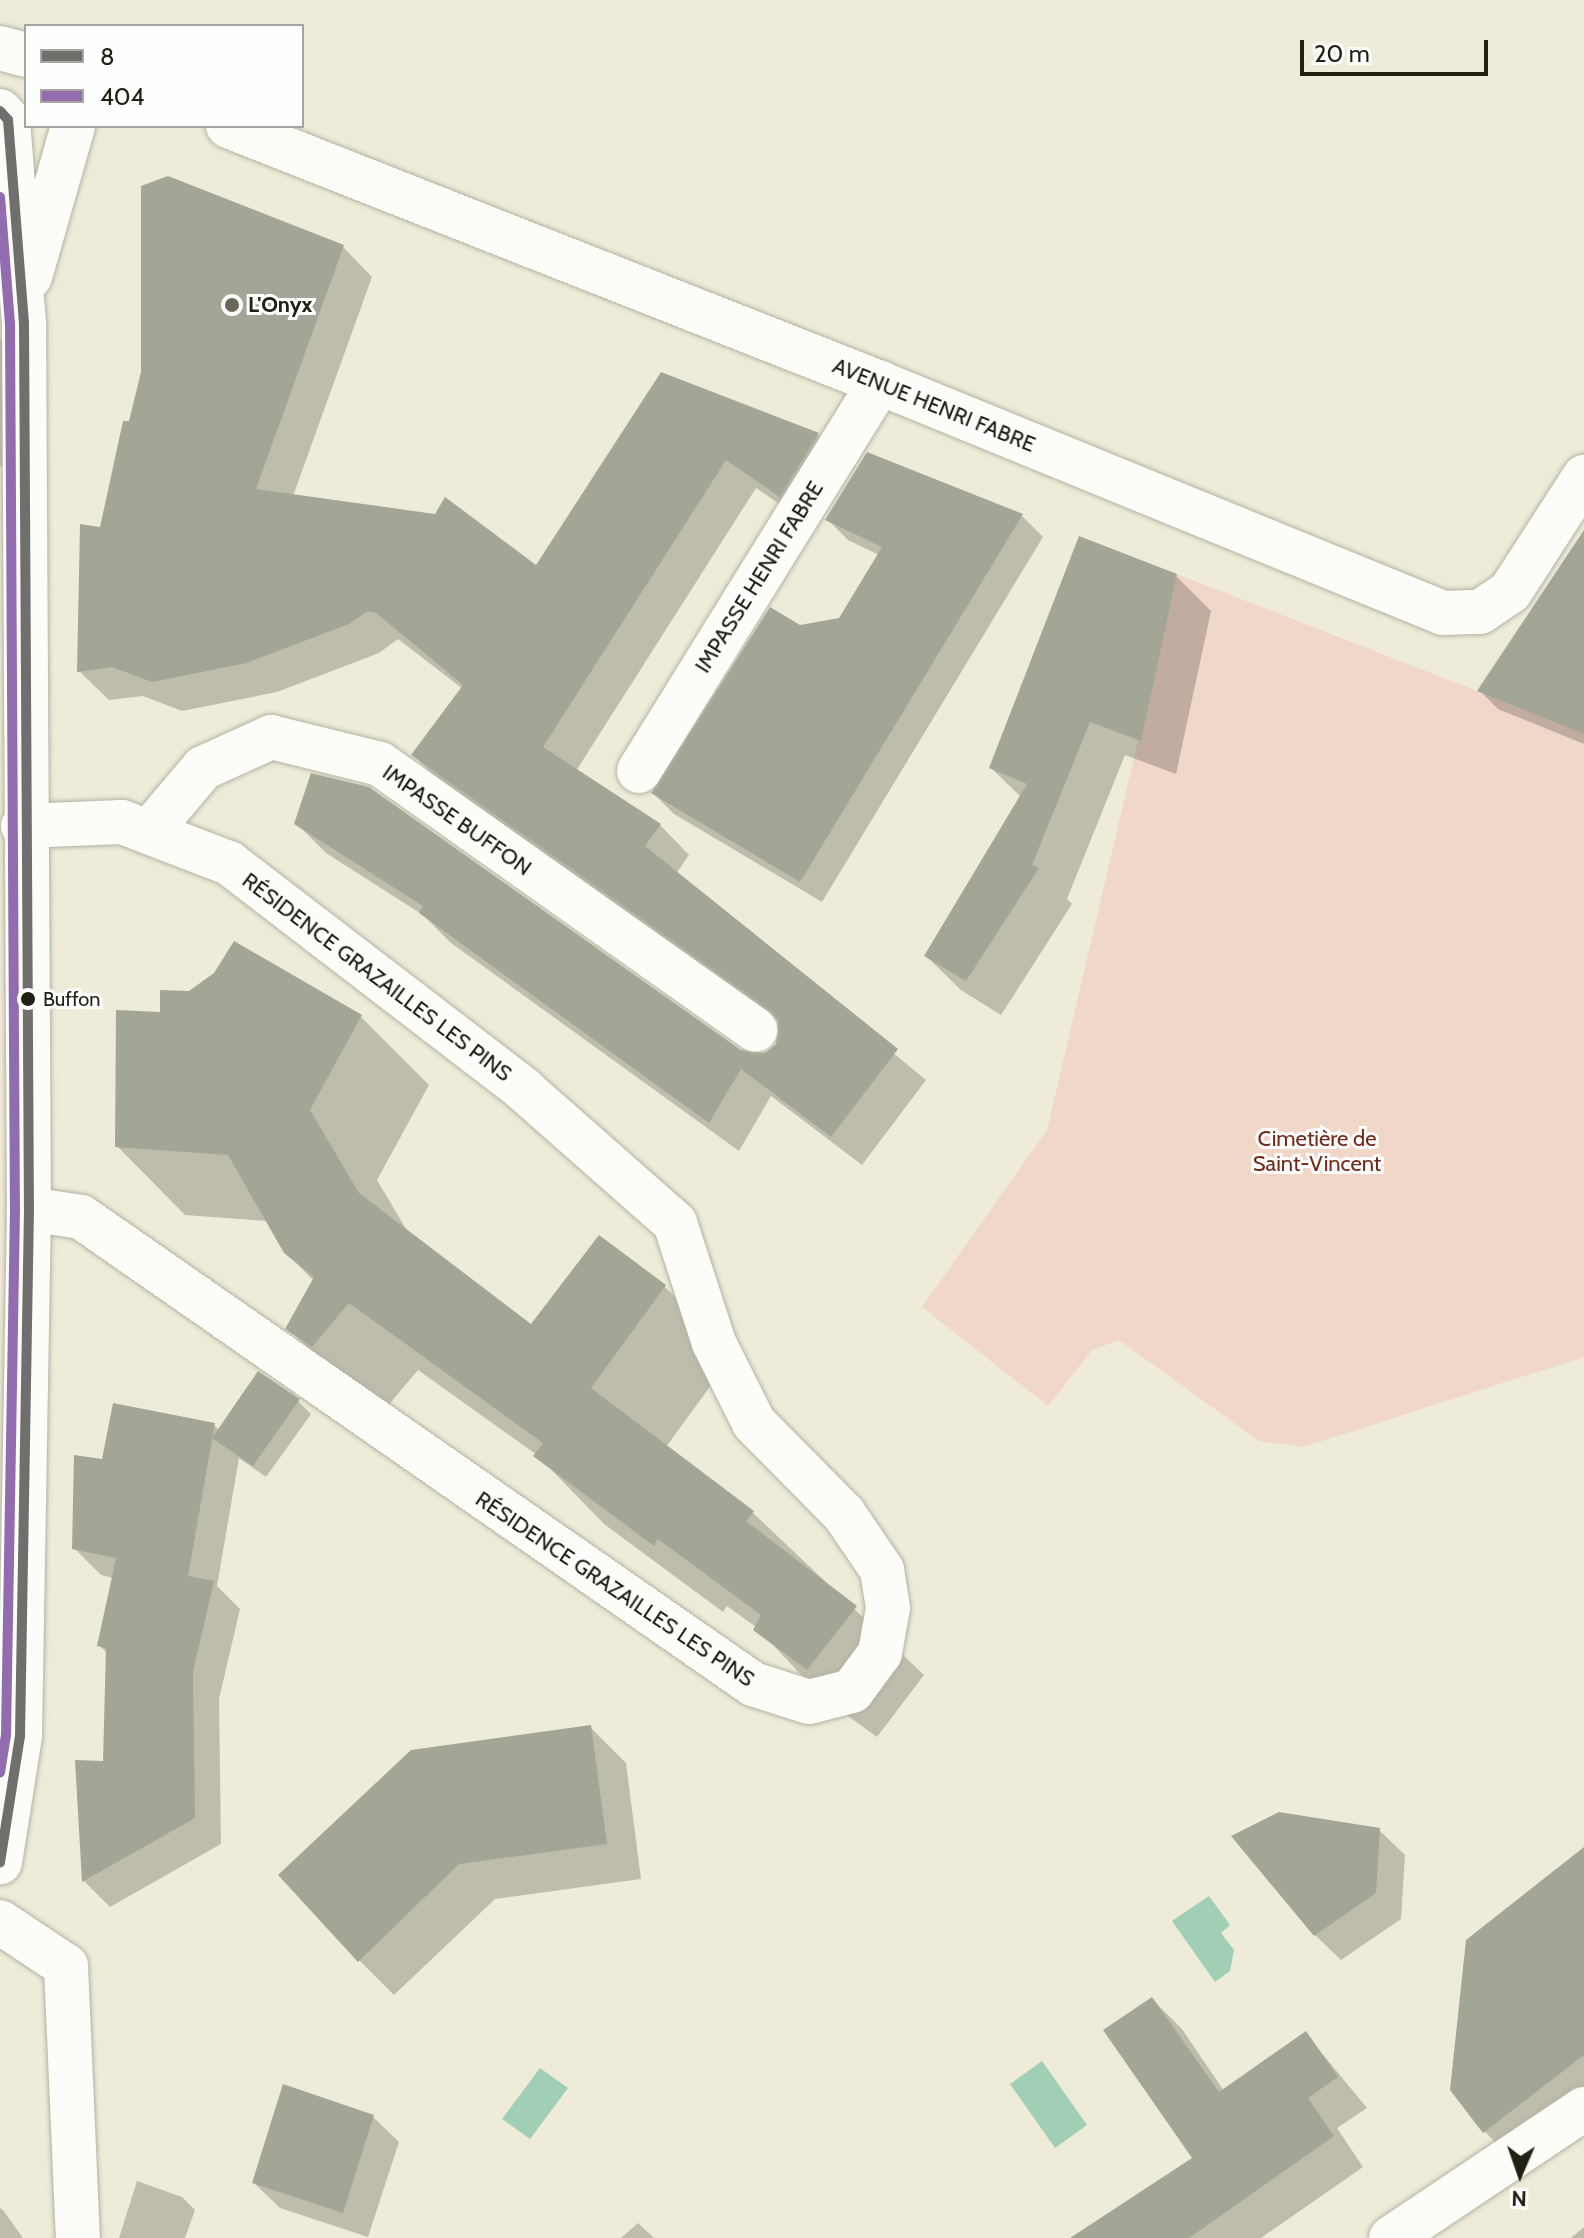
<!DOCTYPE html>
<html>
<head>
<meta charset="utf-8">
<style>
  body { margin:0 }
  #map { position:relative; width:1584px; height:2238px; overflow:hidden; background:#eeecd8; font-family:Cabin,sans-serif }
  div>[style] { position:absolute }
  .green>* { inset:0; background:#f1d7c8 }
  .water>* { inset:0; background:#a0cfb6 }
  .shadow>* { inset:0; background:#0003 }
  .building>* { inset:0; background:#a3a697 }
  .roads { filter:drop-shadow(0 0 2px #b4b2a3) drop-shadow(0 0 2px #b4b2a3) }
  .minor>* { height:44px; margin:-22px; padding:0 22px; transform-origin:22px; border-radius:22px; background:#fcfcf9 }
  .bus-1>* { height:10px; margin:-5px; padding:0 5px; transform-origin:5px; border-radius:5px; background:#6f6f6e }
  .bus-2>* { height:10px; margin:-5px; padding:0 5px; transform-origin:5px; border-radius:5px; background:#916caf }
  .dots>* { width:22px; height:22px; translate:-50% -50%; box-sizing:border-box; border:4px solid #fefefe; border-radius:50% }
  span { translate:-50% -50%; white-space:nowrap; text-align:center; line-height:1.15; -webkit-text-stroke:6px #fefefe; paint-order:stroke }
  .bus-label { font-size:20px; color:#222013 }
  .left { translate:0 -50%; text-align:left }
  .poi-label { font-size:22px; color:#222013; font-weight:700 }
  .street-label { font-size:22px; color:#222013 }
  .park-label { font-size:22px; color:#732918 }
  .legend { position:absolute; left:24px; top:24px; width:280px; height:104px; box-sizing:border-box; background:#fefefe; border:2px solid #a6a5a0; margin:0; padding:10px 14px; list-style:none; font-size:24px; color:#222013 }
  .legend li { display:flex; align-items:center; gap:16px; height:40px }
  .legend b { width:40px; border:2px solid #a6a5a0 }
  .north { position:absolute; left:1480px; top:2134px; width:80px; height:80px; -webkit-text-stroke:6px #fefefe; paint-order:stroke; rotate:182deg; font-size:22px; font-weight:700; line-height:32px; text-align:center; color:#222013 }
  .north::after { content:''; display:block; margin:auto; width:28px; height:36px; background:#222013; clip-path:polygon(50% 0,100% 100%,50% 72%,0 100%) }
  .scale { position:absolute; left:1300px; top:40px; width:188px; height:36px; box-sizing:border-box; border:4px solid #222013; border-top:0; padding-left:10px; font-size:24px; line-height:28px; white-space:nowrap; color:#222013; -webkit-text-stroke:6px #fefefe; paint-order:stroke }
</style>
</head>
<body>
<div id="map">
  <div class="green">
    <div style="clip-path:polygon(1584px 531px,1584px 1357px,1303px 1447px,1259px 1441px,1119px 1340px,1092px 1350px,1048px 1406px,922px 1307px,1047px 1130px,1177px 574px,1477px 691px)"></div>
  </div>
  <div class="water">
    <div style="clip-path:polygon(1209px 1896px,1230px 1925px,1221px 1933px,1234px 1950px,1230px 1971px,1215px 1982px,1172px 1921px)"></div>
    <div style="clip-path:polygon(1042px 2061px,1087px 2125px,1055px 2148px,1010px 2084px)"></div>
    <div style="clip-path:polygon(540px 2068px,568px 2088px,530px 2139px,502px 2119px)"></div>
  </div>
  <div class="shadow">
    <div style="clip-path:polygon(343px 247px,372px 277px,293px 496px,537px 568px,662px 374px,818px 435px,847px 464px,810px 525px,756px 488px,576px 771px,660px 825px,689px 855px,676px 874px,926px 1080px,862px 1165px,771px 1096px,739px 1151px,451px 943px,423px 915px,326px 853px,296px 823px,740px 1052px,754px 1057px,776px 1047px,782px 1031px,777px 1021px,443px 784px,413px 755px,463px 689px,398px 639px,379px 653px,277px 692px,182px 711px,143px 696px,109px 700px,79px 671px,102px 529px,130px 423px)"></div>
    <div style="clip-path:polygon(0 338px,7px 345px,9px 466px,0 466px)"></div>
    <div style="clip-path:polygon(867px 454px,1022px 516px,1043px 537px,822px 902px,674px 814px,653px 793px,800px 627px,840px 619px,879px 555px,848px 540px,827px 519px)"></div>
    <div style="clip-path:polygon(1176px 576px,1211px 611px,1176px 774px,1125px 755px,1067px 899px,1072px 904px,1001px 1015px,961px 990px,926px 956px,1021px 797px,991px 768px)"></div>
    <div style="clip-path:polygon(1584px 587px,1584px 744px,1498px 709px,1480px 691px)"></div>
    <div style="clip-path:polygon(361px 1017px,429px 1085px,377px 1180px,409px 1234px,532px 1327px,664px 1286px,733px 1355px,666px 1447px,752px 1512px,924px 1675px,877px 1737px,823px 1698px,756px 1627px,727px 1606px,723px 1612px,604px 1524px,537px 1455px,418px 1370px,381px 1414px,356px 1397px,288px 1328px,314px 1281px,285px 1252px,267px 1221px,185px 1215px,117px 1146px)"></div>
    <div style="clip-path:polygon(298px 1401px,311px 1414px,266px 1477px,239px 1458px,217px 1586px,240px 1609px,219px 1699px,221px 1844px,110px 1907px,84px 1881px,77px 1762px,104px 1763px,107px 1653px,99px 1645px,113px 1578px,101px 1575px,74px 1548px,103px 1461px,214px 1425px,220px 1431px)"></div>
    <div style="clip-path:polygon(590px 1727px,626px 1763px,641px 1879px,495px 1899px,394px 1995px,359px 1960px)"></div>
    <div style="clip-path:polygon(1379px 1830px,1405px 1855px,1401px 1919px,1341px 1960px,1315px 1935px)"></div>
    <div style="clip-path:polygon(1584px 1850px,1584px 2099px,1510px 2156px,1485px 2132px)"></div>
    <div style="clip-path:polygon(1152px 1999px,1182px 2029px,1224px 2091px,1306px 2034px,1367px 2108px,1337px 2128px,1363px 2167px,1261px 2238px,1073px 2238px,1195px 2159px)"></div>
    <div style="clip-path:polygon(373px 2117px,399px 2142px,368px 2237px,280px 2208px,254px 2183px)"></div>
    <div style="clip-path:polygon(137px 2181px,182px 2197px,195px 2210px,185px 2238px,119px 2238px)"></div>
    <div style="clip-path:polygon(0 2208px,3px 2210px,23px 2238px,0 2238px)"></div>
    <div style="clip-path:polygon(638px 2223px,654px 2238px,621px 2238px)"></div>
    <div style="clip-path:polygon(1584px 2227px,1584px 2238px,1571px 2238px)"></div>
  </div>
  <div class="building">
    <div style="clip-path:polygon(168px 176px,344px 245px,256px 489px,435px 514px,445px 497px,536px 565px,661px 372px,819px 433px,780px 497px,726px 460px,543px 747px,661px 824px,645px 846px,898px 1049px,831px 1137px,741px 1069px,709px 1123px,419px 913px,423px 906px,294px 824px,311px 773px,369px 787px,741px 1050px,765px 1053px,776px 1044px,778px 1020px,769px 1010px,411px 755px,463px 685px,376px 613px,368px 611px,349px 624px,246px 663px,152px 682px,112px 667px,77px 672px,80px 524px,100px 527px,123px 421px,129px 421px,141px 372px,141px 186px)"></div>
    <div style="clip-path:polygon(867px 452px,1023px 514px,800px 882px,651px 793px,770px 607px,800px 625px,839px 618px,882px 547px,825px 520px)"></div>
    <div style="clip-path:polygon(1584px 530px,1584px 734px,1477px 691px)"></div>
    <div style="clip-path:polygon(1079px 536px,1177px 574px,1141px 741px,1090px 722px,1032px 865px,1039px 868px,966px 981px,924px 956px,1027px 784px,989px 768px)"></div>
    <div style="clip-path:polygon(234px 941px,362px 1015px,310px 1110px,359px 1193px,531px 1324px,599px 1235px,666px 1285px,591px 1388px,754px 1511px,746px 1521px,857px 1606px,807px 1670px,753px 1630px,761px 1615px,658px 1539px,654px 1546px,533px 1456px,543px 1443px,349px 1303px,312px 1347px,285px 1329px,314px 1277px,284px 1253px,228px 1155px,115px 1147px,116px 1010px,160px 1012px,160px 990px,189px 991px,214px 973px)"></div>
    <div style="clip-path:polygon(258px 1371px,300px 1399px,253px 1466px,212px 1438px)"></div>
    <div style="clip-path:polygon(113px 1403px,215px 1423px,188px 1576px,214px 1581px,193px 1672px,195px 1818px,82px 1882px,75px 1760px,103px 1761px,106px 1648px,97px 1646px,116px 1558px,72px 1549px,74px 1455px,102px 1459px)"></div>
    <div style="clip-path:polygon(591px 1725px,607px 1844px,459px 1864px,358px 1962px,278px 1875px,411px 1750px)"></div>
    <div style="clip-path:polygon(1279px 1812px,1380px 1828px,1376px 1893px,1314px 1936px,1231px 1836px)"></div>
    <div style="clip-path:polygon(1584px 1847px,1584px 2055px,1483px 2133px,1450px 2090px,1466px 1940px)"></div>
    <div style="clip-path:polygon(1152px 1997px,1219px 2092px,1306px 2031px,1338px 2077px,1308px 2098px,1334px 2136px,1189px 2238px,1070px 2238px,1192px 2158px,1103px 2030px)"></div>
    <div style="clip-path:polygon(283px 2084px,374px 2115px,343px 2213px,252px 2183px)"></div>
  </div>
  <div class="roads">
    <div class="minor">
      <div style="left:0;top:48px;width:27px;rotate:15deg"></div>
      <div style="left:0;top:111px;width:12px;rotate:48deg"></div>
      <div style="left:8px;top:120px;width:204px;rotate:85.5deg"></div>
      <div style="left:24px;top:323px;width:886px;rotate:89.68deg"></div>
      <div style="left:29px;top:1209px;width:527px;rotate:90.98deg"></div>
      <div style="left:20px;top:1736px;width:128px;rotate:99deg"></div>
      <div style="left:228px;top:126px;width:701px;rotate:21.51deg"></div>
      <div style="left:880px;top:383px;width:608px;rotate:22.22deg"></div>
      <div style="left:1443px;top:613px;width:37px;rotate:-2deg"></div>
      <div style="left:1480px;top:612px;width:36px;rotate:-34deg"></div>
      <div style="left:1510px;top:592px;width:137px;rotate:-57.2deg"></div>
      <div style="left:30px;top:277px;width:157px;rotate:-74.1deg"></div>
      <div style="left:639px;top:771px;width:457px;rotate:-58.2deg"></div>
      <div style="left:23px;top:826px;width:99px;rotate:-2.3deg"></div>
      <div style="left:122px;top:822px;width:115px;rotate:21deg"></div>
      <div style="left:229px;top:863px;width:371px;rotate:37.5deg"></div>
      <div style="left:523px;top:1089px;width:203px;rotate:41.4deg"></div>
      <div style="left:675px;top:1223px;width:126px;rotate:72deg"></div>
      <div style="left:714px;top:1343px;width:89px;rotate:63.4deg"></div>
      <div style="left:754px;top:1423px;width:128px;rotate:45.3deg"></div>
      <div style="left:844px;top:1514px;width:68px;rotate:55.8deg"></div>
      <div style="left:882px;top:1570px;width:38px;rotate:81deg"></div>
      <div style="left:888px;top:1608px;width:46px;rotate:100.1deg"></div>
      <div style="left:880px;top:1653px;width:47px;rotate:126.4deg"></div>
      <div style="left:852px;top:1691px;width:44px;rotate:165.7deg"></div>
      <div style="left:809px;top:1702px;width:59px;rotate:-162.2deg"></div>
      <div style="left:753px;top:1684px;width:818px;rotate:-145.2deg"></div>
      <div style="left:81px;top:1217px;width:53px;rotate:-171.3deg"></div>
      <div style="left:149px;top:832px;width:84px;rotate:-49.8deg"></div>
      <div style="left:203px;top:768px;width:75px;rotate:-24.5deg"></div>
      <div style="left:271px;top:737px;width:112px;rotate:13.9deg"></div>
      <div style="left:380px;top:764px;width:460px;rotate:35.3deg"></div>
      <div style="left:0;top:1922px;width:79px;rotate:33.7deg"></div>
      <div style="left:66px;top:1966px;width:272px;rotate:87.5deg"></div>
      <div style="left:1391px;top:2238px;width:232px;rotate:-33.8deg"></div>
    </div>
  </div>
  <div class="bus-1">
    <div style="left:0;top:111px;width:12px;rotate:48deg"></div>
    <div style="left:8px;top:120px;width:204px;rotate:85.5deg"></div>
    <div style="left:24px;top:323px;width:886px;rotate:89.68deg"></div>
    <div style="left:29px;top:1209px;width:527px;rotate:90.98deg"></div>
    <div style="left:20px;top:1736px;width:128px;rotate:99deg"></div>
  </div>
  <div class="bus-2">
    <div style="left:0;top:197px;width:127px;rotate:85.5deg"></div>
    <div style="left:10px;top:324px;width:885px;rotate:89.68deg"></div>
    <div style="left:15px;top:1209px;width:526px;rotate:90.98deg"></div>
    <div style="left:6px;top:1735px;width:38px;rotate:99deg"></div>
  </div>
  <div class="dots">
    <div style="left:232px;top:305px;background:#696758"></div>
    <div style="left:28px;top:999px;background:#222013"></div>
  </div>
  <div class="bus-label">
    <span class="left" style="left:43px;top:999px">Buffon</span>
  </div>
  <div class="poi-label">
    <span class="left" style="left:248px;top:305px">L'Onyx</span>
  </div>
  <div class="street-label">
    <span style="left:934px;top:405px;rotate:22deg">AVENUE HENRI FABRE</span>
    <span style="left:759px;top:577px;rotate:-58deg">IMPASSE HENRI FABRE</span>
    <span style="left:457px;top:820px;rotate:35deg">IMPASSE BUFFON</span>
    <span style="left:377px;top:977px;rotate:37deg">RÉSIDENCE GRAZAILLES LES PINS</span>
    <span style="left:615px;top:1589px;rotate:34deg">RÉSIDENCE GRAZAILLES LES PINS</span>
  </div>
  <div class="park-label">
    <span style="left:1317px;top:1151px">Cimetière de<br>Saint-Vincent</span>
  </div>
  <ul class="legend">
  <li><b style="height:10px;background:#6f6f6e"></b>8</li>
  <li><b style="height:10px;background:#916caf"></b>404</li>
  </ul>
  <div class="north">N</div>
  <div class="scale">20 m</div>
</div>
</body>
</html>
